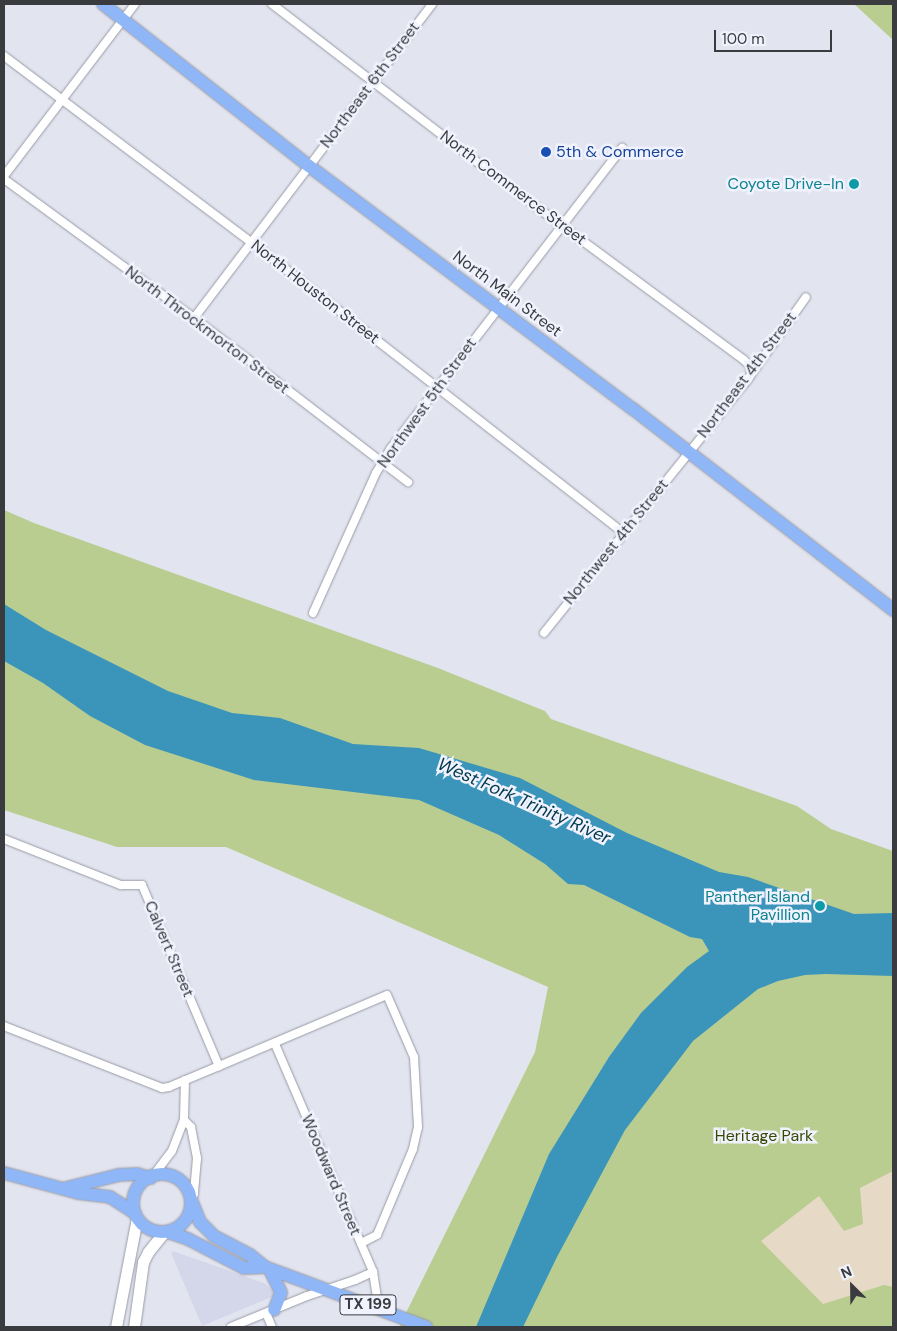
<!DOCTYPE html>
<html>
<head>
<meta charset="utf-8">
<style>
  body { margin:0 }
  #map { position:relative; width:897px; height:1331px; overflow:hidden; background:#e2e5f0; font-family:"DM Sans",sans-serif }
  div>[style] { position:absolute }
  .built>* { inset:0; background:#d4d7e9 }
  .education>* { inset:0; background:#e6dac6 }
  .green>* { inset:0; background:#b9cd90 }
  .water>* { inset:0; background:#3b95bb }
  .roads { filter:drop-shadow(0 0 1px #989aa5) drop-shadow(0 0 1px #989aa5) }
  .street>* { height:8px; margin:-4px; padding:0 4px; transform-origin:4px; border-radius:4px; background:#fff }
  .secondary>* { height:11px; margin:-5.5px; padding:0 5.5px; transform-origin:5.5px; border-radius:5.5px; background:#fff }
  .primary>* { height:12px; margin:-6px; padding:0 6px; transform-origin:6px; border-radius:6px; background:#8fb7f8 }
  .primary>.ring { margin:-6px; padding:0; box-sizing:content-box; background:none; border:12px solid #8fb7f8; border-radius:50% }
  .dots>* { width:14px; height:14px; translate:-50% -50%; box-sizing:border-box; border:2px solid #f0f2fe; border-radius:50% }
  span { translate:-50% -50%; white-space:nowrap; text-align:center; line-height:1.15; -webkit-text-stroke:5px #f0f2fe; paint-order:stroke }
  .shield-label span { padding:1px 4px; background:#f0f2fe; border:1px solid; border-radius:4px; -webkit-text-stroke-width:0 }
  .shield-label { font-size:15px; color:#3a3b3f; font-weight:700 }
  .street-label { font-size:16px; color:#3a3b3f }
  .transit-label { font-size:16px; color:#164399 }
  .left { translate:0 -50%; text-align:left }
  .culture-label { font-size:16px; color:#0d838f }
  .right { translate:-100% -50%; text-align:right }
  .park-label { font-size:16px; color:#384800 }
  .water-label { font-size:18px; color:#01394c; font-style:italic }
  .frame { position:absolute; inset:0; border:5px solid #3a3b3f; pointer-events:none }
  .north { position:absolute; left:827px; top:1261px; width:50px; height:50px; -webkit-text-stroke:4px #f0f2fe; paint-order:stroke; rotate:337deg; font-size:14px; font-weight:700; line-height:20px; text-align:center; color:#3a3b3f }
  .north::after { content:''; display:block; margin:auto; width:18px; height:22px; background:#3a3b3f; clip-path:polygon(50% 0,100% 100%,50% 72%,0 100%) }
  .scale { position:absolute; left:714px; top:30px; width:118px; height:22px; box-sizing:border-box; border:2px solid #3a3b3f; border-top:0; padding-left:6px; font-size:15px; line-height:18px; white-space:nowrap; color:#3a3b3f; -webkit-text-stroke:4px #f0f2fe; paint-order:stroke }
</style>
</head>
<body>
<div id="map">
  <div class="built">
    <div style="clip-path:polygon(173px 1251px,264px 1283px,271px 1289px,274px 1296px,202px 1326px,171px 1253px)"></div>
  </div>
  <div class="education">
    <div style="clip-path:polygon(893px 1157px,893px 1327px,570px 1327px,586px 1286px)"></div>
  </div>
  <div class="green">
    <div style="clip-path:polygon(854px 4px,893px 4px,893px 40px)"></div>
    <div style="clip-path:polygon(4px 510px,34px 523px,438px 668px,545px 711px,551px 719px,797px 806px,831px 829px,893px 851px,893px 1171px,860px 1188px,863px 1224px,844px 1231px,819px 1196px,761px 1241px,823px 1304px,884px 1285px,893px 1287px,893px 1327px,399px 1327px,535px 1052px,548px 987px,226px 847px,117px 847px,4px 810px)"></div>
  </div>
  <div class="water">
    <div style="clip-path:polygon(4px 604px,46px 630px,168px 691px,232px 713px,280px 718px,353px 744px,419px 748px,520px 778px,627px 833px,719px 872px,748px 877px,854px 914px,893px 913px,893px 976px,826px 974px,805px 975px,778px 981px,758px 989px,693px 1041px,625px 1130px,557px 1257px,523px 1327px,476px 1327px,549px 1154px,609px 1057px,641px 1013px,687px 967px,709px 951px,702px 939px,690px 937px,584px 885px,568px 884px,545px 864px,499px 835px,419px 800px,254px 780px,145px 745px,90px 716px,43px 683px,4px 661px)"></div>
  </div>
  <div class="roads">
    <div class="street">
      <div style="left:272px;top:4px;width:312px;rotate:37.6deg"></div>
      <div style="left:519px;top:194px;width:280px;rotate:36.4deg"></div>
      <div style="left:744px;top:360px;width:8px;rotate:45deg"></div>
      <div style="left:750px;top:366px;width:7px;rotate:82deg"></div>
      <div style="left:4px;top:56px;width:309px;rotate:37deg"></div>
      <div style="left:251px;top:242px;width:473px;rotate:38deg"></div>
      <div style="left:4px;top:176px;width:216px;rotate:-52.7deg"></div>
      <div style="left:4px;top:179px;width:235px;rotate:36.2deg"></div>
      <div style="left:194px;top:318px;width:270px;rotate:37.5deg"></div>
      <div style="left:194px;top:318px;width:394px;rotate:-52.8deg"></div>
      <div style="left:313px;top:613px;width:154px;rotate:-65.8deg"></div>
      <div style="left:376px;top:473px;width:29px;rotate:-59deg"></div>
      <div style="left:391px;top:448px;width:379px;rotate:-52.4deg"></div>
      <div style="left:544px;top:633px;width:326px;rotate:-51.2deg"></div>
      <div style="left:748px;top:379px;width:100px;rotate:-54.7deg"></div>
      <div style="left:4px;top:839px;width:126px;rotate:21.5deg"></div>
      <div style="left:121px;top:885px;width:21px"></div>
      <div style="left:142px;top:885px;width:197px;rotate:67deg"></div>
      <div style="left:219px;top:1066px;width:54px;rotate:157.2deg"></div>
      <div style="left:169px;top:1087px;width:7px;rotate:172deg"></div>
      <div style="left:162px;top:1088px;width:170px;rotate:-158.6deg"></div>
      <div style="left:275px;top:1044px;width:248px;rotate:66.7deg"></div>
      <div style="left:373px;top:1272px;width:37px;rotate:81deg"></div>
      <div style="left:219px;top:1066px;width:182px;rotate:-22.9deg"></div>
      <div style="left:387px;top:995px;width:68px;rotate:66.5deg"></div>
      <div style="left:414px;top:1057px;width:70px;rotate:86.7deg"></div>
      <div style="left:418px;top:1127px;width:23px;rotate:103deg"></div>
      <div style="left:413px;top:1149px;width:93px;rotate:112.7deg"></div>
      <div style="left:377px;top:1235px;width:18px;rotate:153deg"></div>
      <div style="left:184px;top:1120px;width:10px;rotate:45deg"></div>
      <div style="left:191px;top:1127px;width:32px;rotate:79deg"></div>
      <div style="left:197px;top:1158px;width:36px;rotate:95deg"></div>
      <div style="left:194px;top:1194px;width:5px;rotate:127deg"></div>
      <div style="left:153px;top:1176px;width:31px;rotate:-53deg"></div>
      <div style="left:172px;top:1151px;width:33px;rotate:-69deg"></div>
      <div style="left:184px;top:1120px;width:40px;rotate:-88.6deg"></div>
      <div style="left:266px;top:1313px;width:15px;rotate:67deg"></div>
      <div style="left:231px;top:1327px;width:82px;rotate:-22.2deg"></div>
      <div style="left:307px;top:1296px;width:51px;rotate:-18.4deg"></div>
      <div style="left:355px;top:1280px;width:20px;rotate:-24deg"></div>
    </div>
    <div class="secondary">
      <div style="left:116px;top:1327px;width:111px;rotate:-79.1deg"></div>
      <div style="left:134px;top:1327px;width:66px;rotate:-82.1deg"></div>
      <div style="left:143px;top:1262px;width:11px;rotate:-63deg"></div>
      <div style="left:148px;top:1252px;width:26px;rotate:-51deg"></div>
    </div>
    <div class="primary">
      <div style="left:103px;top:4px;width:262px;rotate:38.2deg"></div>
      <div style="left:309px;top:166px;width:405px;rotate:36.9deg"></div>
      <div style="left:633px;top:409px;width:329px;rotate:37.7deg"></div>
      <div style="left:4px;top:1173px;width:77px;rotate:15.1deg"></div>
      <div style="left:78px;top:1193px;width:32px;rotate:7deg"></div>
      <div style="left:110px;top:1197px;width:30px;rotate:33deg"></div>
      <div class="ring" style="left:133px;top:1174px;width:46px;height:46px"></div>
      <div style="left:66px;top:1188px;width:55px;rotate:-13.8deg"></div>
      <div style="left:119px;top:1175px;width:18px;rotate:-3deg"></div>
      <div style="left:137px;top:1174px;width:14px;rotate:17deg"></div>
      <div style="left:192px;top:1202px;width:22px;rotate:68deg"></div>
      <div style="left:200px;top:1222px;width:20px;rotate:45deg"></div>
      <div style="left:214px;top:1236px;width:41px;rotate:27.8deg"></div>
      <div style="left:250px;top:1255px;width:19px;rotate:39deg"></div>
      <div style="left:265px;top:1267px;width:172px;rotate:20.4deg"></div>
      <div style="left:168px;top:1232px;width:21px;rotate:19deg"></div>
      <div style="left:188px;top:1239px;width:63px;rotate:27.4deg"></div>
      <div style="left:244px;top:1268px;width:21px;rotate:-3deg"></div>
      <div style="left:270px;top:1270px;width:25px;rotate:64deg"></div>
      <div style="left:281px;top:1293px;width:18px;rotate:112deg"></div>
    </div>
  </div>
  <div class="dots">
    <div style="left:546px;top:152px;background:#1a4fb4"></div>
    <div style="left:854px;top:184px;background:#0f9aa8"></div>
    <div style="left:820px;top:906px;background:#0f9aa8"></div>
  </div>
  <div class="shield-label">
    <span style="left:368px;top:1305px">TX 199</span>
  </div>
  <div class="street-label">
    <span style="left:370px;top:85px;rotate:-53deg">Northeast 6th Street</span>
    <span style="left:513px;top:188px;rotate:37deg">North Commerce Street</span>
    <span style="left:315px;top:292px;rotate:38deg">North Houston Street</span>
    <span style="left:507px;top:294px;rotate:37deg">North Main Street</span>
    <span style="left:207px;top:330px;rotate:37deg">North Throckmorton Street</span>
    <span style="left:747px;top:375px;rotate:-53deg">Northeast 4th Street</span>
    <span style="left:427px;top:403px;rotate:-54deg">Northwest 5th Street</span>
    <span style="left:616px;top:542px;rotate:-51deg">Northwest 4th Street</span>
    <span style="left:169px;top:949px;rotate:67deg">Calvert Street</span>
    <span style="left:331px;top:1175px;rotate:67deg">Woodward Street</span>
  </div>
  <div class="transit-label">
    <span class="left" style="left:556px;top:152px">5th &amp; Commerce</span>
  </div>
  <div class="culture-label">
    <span class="right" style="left:844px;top:184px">Coyote Drive-In</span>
    <span class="right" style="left:810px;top:906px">Panther Island<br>Pavillion</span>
  </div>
  <div class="park-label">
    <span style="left:764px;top:1136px">Heritage Park</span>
  </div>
  <div class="water-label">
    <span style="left:524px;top:801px;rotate:24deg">West Fork Trinity River</span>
  </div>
  <div class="frame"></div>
  <div class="north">N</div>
  <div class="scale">100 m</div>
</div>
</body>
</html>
